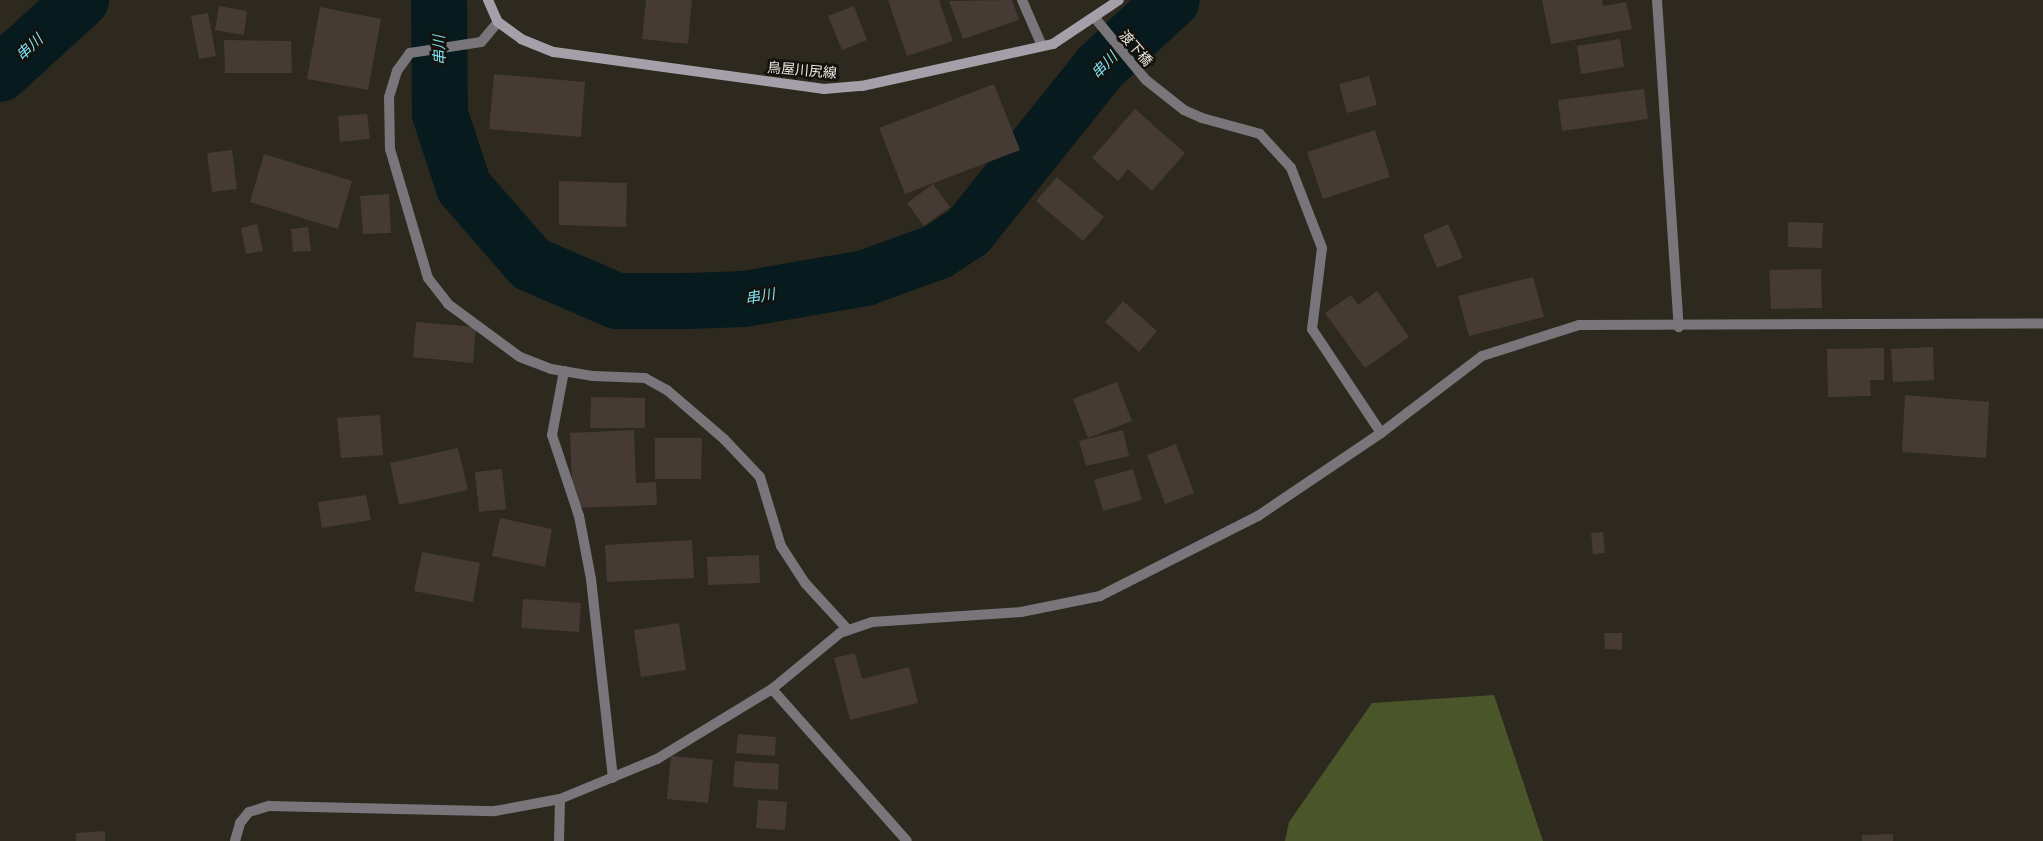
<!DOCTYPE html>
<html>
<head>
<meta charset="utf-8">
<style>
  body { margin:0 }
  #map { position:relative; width:2043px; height:841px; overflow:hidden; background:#2e291e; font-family:"Space Grotesk","Noto Sans JP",sans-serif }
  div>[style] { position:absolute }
  .forest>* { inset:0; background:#4a5529 }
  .river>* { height:56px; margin:-28px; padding:0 28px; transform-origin:28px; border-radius:28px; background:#071b1e }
  .building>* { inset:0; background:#463a34 }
  .lane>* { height:10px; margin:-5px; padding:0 5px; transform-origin:5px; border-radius:5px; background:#78757b }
  .street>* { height:10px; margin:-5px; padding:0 5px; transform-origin:5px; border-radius:5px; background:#78757b }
  .secondary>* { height:10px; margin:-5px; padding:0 5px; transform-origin:5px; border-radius:5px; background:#a4a0a9 }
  span { translate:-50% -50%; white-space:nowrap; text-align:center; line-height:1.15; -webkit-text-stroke:5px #14120d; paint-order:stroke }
  .street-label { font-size:14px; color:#ebe8e0 }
  .water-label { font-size:15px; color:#7bdff1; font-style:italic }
</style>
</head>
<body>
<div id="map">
  <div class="forest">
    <div style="clip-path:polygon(1494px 695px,1543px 841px,1285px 841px,1289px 822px,1372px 703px)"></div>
  </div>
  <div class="river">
    <div style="left:439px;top:0;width:114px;rotate:89.5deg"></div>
    <div style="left:440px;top:114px;width:77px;rotate:71.8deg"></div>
    <div style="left:464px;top:187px;width:102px;rotate:49deg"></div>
    <div style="left:531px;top:264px;width:94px;rotate:23.3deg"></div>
    <div style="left:617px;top:301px;width:72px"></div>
    <div style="left:689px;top:301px;width:55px;rotate:-2.1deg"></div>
    <div style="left:744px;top:299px;width:123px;rotate:-9.8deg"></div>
    <div style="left:865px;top:278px;width:77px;rotate:-19.9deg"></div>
    <div style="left:937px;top:252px;width:37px;rotate:-33deg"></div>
    <div style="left:968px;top:232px;width:211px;rotate:-51.3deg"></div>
    <div style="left:1100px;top:67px;width:98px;rotate:-42.9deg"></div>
    <div style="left:0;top:74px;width:110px;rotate:-42.4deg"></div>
  </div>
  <div class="building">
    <div style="clip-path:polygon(646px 0,692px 0,688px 44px,642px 39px)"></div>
    <div style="clip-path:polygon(888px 0,939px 0,953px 41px,907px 56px)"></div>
    <div style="clip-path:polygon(1012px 0,1019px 20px,963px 39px,949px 1px)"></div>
    <div style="clip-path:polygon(1542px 0,1602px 0,1603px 6px,1626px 2px,1632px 29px,1551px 44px)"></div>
    <div style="clip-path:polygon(219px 6px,247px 11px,244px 35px,215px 30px)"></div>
    <div style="clip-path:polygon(854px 6px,867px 40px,842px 50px,828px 16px)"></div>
    <div style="clip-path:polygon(320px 7px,381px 19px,368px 90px,307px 79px)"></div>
    <div style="clip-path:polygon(208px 13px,216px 56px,199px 59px,191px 16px)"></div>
    <div style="clip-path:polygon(1620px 39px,1624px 67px,1581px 74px,1577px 46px)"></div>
    <div style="clip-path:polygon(224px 40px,291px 41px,292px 73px,225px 73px)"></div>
    <div style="clip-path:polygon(494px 74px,585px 82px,581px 137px,489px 129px)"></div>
    <div style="clip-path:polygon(1369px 76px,1377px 105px,1347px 113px,1339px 84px)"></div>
    <div style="clip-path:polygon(994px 84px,1020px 150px,905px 194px,879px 128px)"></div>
    <div style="clip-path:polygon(1644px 89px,1648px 119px,1562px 131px,1558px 100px)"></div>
    <div style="clip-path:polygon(1135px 109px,1185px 153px,1152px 191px,1128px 169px,1118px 181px,1092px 158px)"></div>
    <div style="clip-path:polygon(367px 114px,370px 139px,340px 142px,338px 116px)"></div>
    <div style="clip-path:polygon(1375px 130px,1390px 177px,1323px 199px,1307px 152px)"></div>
    <div style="clip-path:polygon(232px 150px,237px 189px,212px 192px,207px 153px)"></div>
    <div style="clip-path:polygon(264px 154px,352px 181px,338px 229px,250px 202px)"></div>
    <div style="clip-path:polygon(1057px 177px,1104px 217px,1083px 241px,1036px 201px)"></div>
    <div style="clip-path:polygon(559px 181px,627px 183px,626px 227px,559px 225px)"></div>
    <div style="clip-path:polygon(933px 184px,950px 207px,924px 226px,907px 203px)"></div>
    <div style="clip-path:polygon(389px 194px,391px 233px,363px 234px,360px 196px)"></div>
    <div style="clip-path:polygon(1788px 222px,1823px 223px,1822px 248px,1788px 247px)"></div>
    <div style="clip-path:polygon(257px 224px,263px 251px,246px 254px,241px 228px)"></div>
    <div style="clip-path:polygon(1448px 224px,1463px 258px,1437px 268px,1423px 235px)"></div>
    <div style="clip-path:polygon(308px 227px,311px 251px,293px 252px,291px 229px)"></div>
    <div style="clip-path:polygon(1821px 269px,1822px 308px,1771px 309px,1769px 270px)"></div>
    <div style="clip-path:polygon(1533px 277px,1544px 317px,1469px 336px,1458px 296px)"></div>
    <div style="clip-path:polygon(1377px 291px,1409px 337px,1365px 368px,1325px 313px,1351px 295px,1358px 305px)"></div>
    <div style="clip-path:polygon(1123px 301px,1157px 331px,1139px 352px,1105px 322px)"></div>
    <div style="clip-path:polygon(416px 322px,476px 327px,473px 363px,413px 357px)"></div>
    <div style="clip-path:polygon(1933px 347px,1934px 380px,1893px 382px,1891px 349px)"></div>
    <div style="clip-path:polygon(1884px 348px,1884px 380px,1870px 380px,1871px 396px,1828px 397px,1827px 349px)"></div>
    <div style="clip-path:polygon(1117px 382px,1132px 421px,1088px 438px,1073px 399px)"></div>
    <div style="clip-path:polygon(1905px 395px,1989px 402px,1986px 458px,1902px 452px)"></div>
    <div style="clip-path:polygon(591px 397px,645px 398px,645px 428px,590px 428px)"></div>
    <div style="clip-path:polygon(380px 415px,383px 455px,341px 458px,337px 418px)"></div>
    <div style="clip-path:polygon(634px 430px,636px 483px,656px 482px,657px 505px,573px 508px,570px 433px)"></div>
    <div style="clip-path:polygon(1123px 430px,1129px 456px,1086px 466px,1079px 441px)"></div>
    <div style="clip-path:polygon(655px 438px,702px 438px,701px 479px,655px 479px)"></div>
    <div style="clip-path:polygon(1176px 444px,1194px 493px,1165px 504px,1147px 455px)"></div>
    <div style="clip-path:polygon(458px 448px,468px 490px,399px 505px,390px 463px)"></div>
    <div style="clip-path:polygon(502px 469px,506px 509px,479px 512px,475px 472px)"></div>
    <div style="clip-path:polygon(1133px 469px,1142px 500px,1103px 511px,1094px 480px)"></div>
    <div style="clip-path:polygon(366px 495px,371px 520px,322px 528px,318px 502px)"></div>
    <div style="clip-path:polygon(500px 518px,552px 529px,545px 567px,492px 556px)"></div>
    <div style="clip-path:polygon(1603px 532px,1605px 553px,1593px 554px,1591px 533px)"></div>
    <div style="clip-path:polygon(692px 540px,694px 578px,607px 582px,605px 545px)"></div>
    <div style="clip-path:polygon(422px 552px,480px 563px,473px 602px,414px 591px)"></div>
    <div style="clip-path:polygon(759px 555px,760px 583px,708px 585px,707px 557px)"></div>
    <div style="clip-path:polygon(523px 599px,581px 603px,579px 632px,521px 628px)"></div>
    <div style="clip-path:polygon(679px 623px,686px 670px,641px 677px,634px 630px)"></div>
    <div style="clip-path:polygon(1604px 633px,1622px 633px,1622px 650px,1605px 649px)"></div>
    <div style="clip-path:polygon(855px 653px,862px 679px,909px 667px,918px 703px,850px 720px,834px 658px)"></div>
    <div style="clip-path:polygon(738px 734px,776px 737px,775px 756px,736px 753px)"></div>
    <div style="clip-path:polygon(671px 756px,713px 760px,708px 803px,667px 799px)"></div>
    <div style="clip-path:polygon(735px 761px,779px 764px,778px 790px,733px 787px)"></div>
    <div style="clip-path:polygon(758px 800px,787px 802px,785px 830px,756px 828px)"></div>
    <div style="clip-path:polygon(105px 831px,105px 841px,76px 841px,76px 833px)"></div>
    <div style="clip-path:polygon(1893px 834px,1893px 841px,1862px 841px,1862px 835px)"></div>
  </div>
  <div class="lane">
    <div style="left:1022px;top:0;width:50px;rotate:66.5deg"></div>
    <div style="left:1657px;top:0;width:328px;rotate:86.2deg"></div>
    <div style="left:564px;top:371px;width:65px;rotate:100.6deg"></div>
    <div style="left:552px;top:435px;width:85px;rotate:71.6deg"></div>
    <div style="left:579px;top:516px;width:64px;rotate:79.2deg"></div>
    <div style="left:591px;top:579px;width:200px;rotate:83.7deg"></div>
  </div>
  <div class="street">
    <div style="left:1095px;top:18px;width:80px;rotate:50.6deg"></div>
    <div style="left:1146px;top:80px;width:48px;rotate:38.3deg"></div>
    <div style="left:1184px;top:110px;width:20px;rotate:24deg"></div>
    <div style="left:1202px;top:118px;width:60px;rotate:15.4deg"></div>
    <div style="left:1260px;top:134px;width:46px;rotate:47.6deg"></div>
    <div style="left:1291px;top:168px;width:86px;rotate:68.8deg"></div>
    <div style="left:1322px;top:248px;width:82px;rotate:97deg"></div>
    <div style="left:1312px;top:329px;width:125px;rotate:56.4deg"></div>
    <div style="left:498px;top:22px;width:26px;rotate:130deg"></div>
    <div style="left:481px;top:42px;width:72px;rotate:171.2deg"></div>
    <div style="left:410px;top:53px;width:22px;rotate:126deg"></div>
    <div style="left:397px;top:71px;width:27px;rotate:107deg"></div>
    <div style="left:389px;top:97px;width:52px;rotate:88.9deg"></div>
    <div style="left:390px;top:149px;width:134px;rotate:73.6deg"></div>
    <div style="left:428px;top:278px;width:33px;rotate:52deg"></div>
    <div style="left:448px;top:304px;width:89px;rotate:36.4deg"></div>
    <div style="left:520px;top:357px;width:33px;rotate:21deg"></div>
    <div style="left:551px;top:369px;width:43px;rotate:9.5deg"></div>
    <div style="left:593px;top:376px;width:52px;rotate:2.2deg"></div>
    <div style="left:645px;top:378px;width:25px;rotate:29deg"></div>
    <div style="left:667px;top:390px;width:75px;rotate:40.7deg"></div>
    <div style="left:724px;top:439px;width:52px;rotate:46.5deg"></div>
    <div style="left:760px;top:477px;width:72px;rotate:73.1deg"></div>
    <div style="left:781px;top:546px;width:44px;rotate:57deg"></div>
    <div style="left:805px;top:583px;width:64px;rotate:47.5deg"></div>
    <div style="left:772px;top:689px;width:203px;rotate:48.4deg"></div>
    <div style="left:235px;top:841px;width:19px;rotate:-74deg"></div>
    <div style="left:240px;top:823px;width:14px;rotate:-51deg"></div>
    <div style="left:249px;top:812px;width:21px;rotate:-17deg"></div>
    <div style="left:269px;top:806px;width:226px;rotate:1.3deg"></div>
    <div style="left:495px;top:811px;width:66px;rotate:-10.5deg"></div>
    <div style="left:560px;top:799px;width:105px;rotate:-22.4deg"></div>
    <div style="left:657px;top:759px;width:135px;rotate:-31.3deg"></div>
    <div style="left:772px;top:689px;width:88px;rotate:-39.5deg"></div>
    <div style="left:840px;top:633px;width:34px;rotate:-19deg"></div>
    <div style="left:872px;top:622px;width:149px;rotate:-3.8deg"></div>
    <div style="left:1021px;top:612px;width:81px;rotate:-11.4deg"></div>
    <div style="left:1100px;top:596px;width:177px;rotate:-26.9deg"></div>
    <div style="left:1258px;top:516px;width:148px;rotate:-34deg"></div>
    <div style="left:1381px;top:433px;width:127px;rotate:-37.3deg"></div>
    <div style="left:1482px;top:356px;width:102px;rotate:-17.7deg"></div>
    <div style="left:1579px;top:325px;width:464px;rotate:-0.2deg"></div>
    <div style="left:559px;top:841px;width:42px;rotate:-88.6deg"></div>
  </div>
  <div class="secondary">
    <div style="left:488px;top:0;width:24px;rotate:66deg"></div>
    <div style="left:498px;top:22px;width:29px;rotate:36deg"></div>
    <div style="left:521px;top:39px;width:35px;rotate:22deg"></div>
    <div style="left:554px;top:52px;width:273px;rotate:7.8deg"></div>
    <div style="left:824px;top:89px;width:38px;rotate:-5deg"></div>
    <div style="left:862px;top:86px;width:196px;rotate:-12.4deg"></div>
    <div style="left:1053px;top:44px;width:79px;rotate:-33.7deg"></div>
  </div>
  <div class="street-label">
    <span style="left:1136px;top:48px;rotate:49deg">渡下橋</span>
    <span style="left:802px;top:70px;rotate:5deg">鳥屋川尻線</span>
  </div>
  <div class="water-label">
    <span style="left:29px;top:47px;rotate:-43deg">串川</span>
    <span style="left:439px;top:50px;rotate:-91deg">串川</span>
    <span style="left:1104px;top:65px;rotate:-46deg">串川</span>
    <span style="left:760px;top:296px;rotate:-9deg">串川</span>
  </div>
</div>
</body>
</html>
